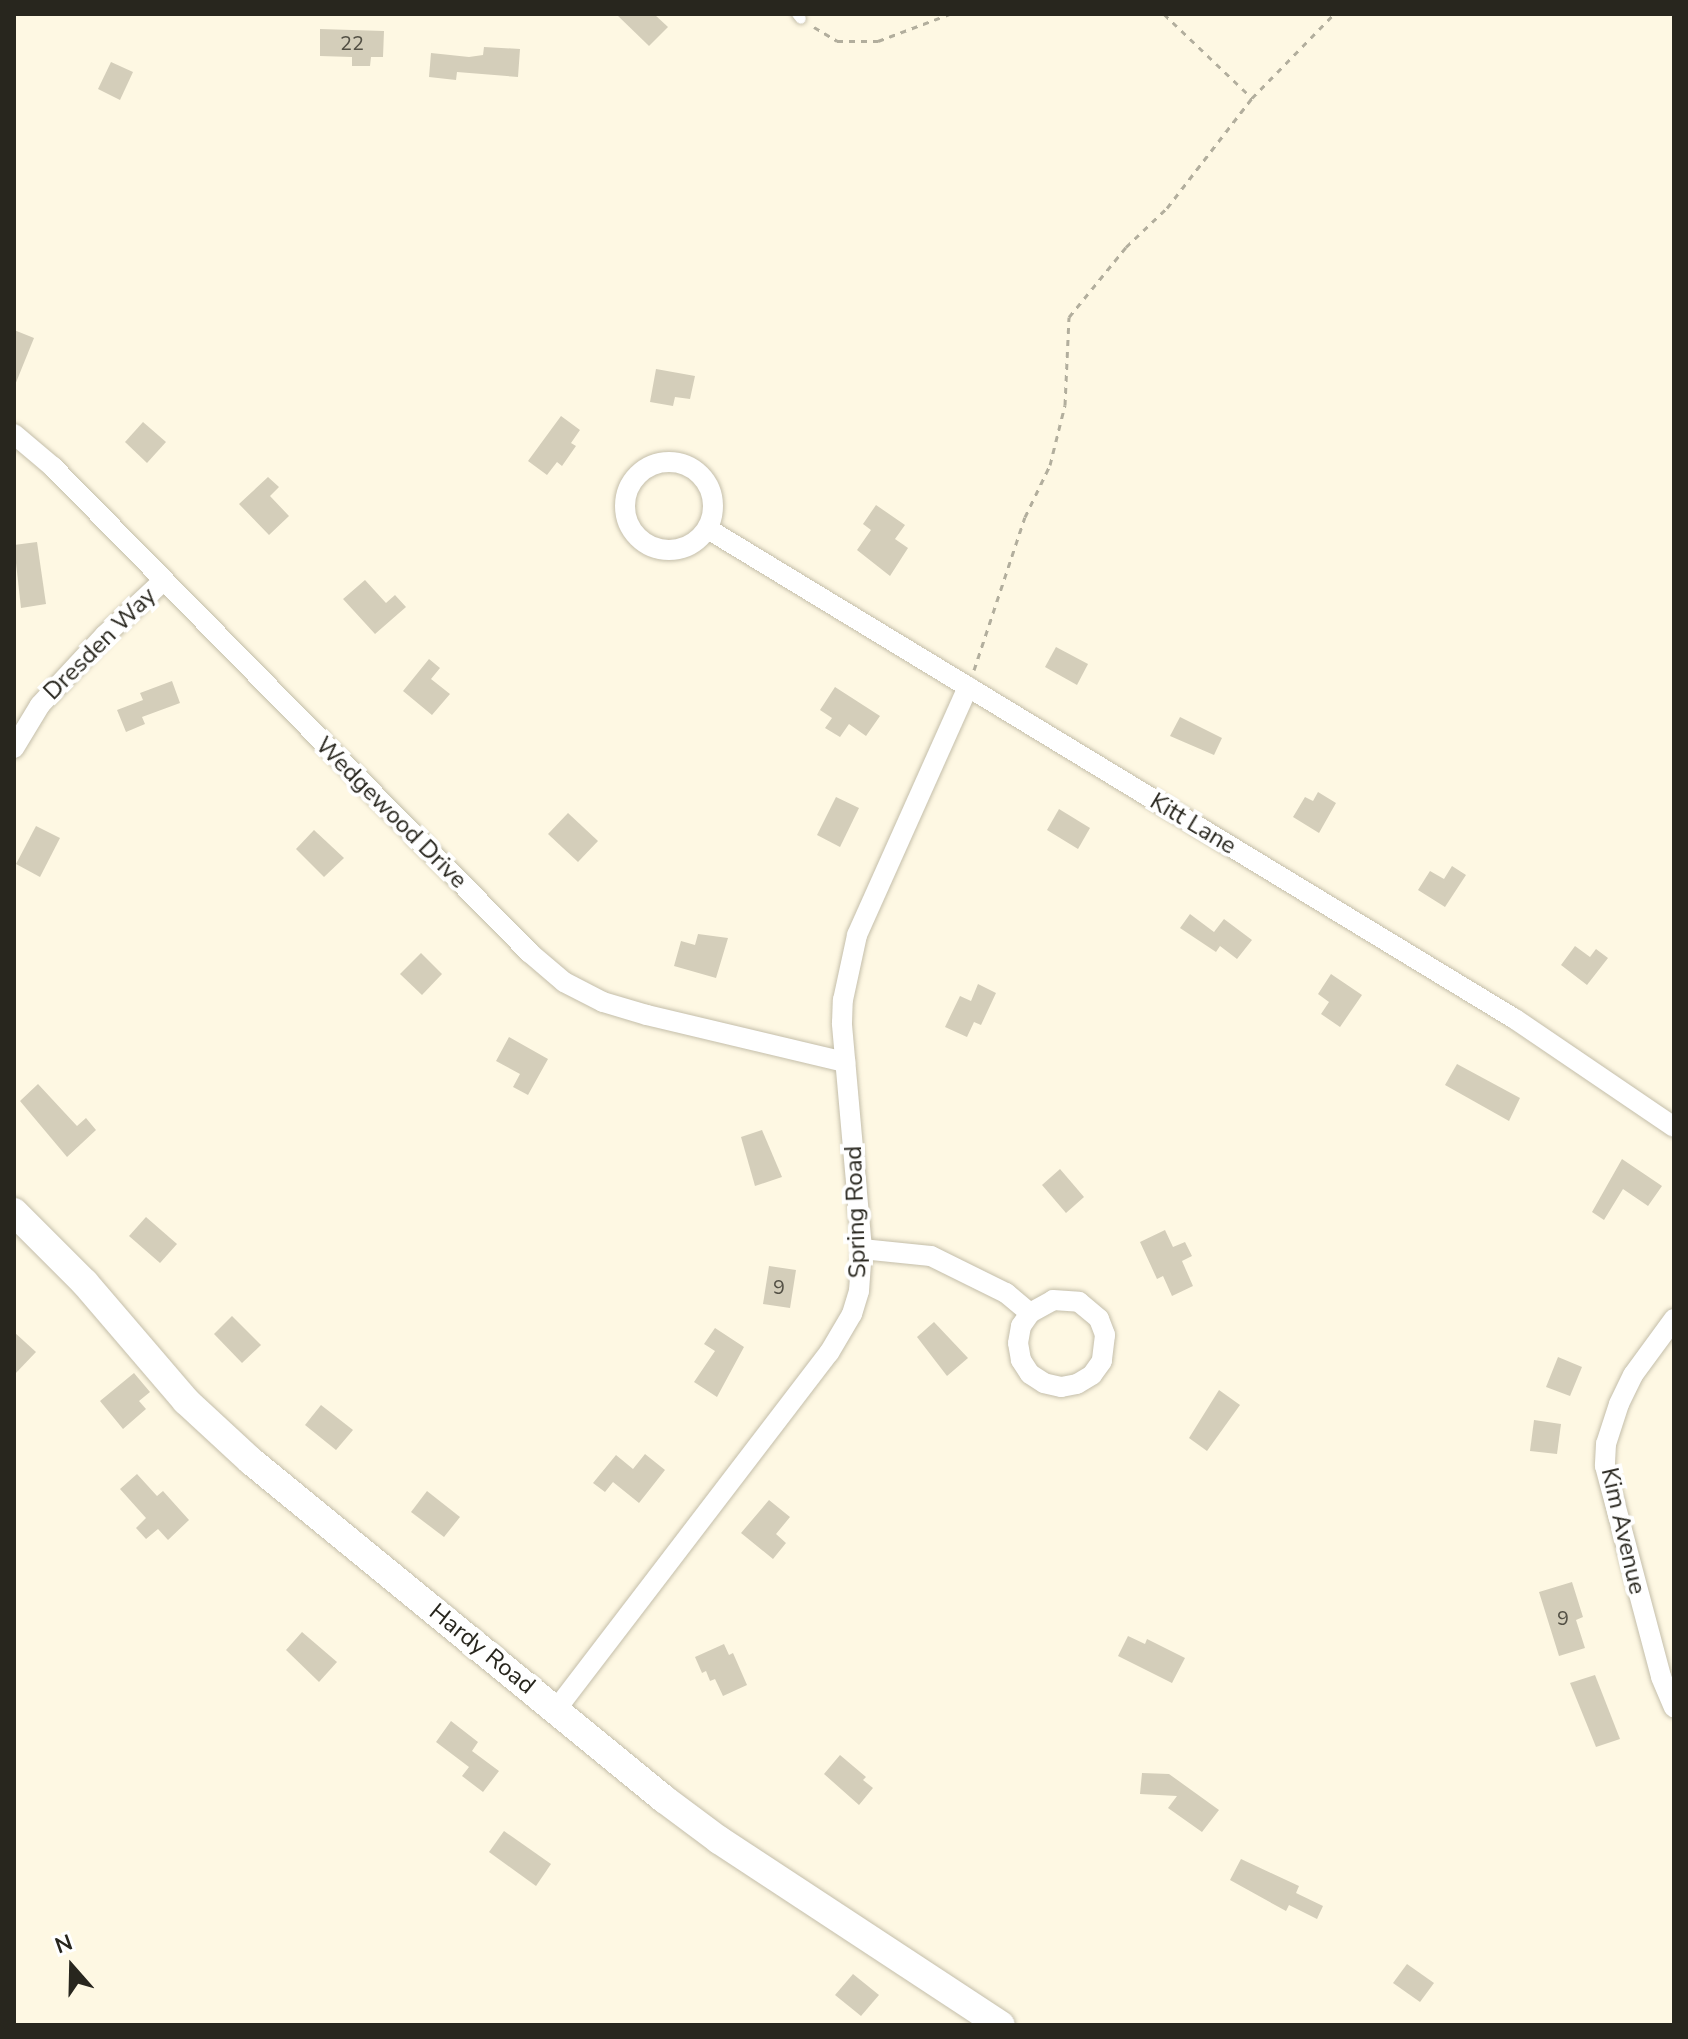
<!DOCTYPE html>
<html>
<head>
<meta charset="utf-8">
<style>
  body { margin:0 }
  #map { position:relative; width:1688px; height:2039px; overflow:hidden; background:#fef8e3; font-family:"Nunito Sans",sans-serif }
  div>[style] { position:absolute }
  .building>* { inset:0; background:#d4ceba }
  .path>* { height:3px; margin-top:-1.5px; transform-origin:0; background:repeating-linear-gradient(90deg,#b2ae9d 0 6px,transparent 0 12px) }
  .roads { filter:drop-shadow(0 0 2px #c4beaa) drop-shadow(0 0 2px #c4beaa) }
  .lane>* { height:10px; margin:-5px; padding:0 5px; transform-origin:5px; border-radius:5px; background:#fff }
  .street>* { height:20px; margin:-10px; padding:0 10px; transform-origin:10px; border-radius:10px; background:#fff }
  .street>.ring { margin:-10px; padding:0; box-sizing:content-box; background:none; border:20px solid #fff; border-radius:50% }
  .secondary>* { height:28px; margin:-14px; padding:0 14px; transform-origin:14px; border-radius:14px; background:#fff }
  span { translate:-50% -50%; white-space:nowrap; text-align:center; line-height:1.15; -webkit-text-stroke:8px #fff; paint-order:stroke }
  .number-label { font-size:20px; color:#535045 }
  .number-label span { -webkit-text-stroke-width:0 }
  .street-label { font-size:24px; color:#28261e }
  .frame { position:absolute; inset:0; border:16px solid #28261e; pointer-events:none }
  .north { position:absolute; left:32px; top:1927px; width:80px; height:80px; -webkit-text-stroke:6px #fff; paint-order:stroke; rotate:340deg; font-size:22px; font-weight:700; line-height:32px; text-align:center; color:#28261e }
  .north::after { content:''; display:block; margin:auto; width:28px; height:36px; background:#28261e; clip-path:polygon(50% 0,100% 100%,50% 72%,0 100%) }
</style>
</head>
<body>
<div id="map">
  <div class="building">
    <div style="clip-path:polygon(616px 14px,654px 14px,668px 27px,649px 46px)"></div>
    <div style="clip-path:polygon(320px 29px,384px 31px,383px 57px,371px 57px,370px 66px,352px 66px,352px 57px,320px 56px)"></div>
    <div style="clip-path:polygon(484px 47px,520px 49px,518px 77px,457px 72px,456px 80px,429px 77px,431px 53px,469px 57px,483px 55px)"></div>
    <div style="clip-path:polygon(111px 62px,133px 72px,120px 100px,98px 89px)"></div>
    <div style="clip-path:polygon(14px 330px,34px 338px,15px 385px,14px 385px)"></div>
    <div style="clip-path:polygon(656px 369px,695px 376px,690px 399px,675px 397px,673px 406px,650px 402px)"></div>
    <div style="clip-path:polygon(561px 416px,580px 430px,571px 443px,576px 446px,562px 466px,557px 462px,547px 475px,528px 461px)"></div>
    <div style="clip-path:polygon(143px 422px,166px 442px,147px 463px,125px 442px)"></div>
    <div style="clip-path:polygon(268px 477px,279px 487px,270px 496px,289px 516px,269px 535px,239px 504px)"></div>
    <div style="clip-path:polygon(876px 505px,905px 525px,895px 539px,908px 548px,890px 576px,857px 550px,871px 530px,863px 524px)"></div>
    <div style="clip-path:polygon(37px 542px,46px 604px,21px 608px,14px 545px)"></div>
    <div style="clip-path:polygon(365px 580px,386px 603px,395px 595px,406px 607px,375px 634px,343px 599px)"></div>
    <div style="clip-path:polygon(1056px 647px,1088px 664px,1077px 685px,1045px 667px)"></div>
    <div style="clip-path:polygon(429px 659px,440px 668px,431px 679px,450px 694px,432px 715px,403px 691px)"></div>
    <div style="clip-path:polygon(172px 681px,180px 703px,142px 717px,145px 724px,126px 732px,117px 710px,143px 700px,140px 693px)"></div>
    <div style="clip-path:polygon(835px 687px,880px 716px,866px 736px,849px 724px,840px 737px,825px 728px,832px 718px,820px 710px)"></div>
    <div style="clip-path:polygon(1180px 717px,1222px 738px,1214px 755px,1170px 736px)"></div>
    <div style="clip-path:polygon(1318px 792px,1336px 803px,1319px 833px,1293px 817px,1305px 797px,1313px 801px)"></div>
    <div style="clip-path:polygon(836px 797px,859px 808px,840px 847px,817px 835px)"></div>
    <div style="clip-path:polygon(1059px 809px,1090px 828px,1078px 849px,1047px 830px)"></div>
    <div style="clip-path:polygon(568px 813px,598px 841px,578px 862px,548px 834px)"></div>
    <div style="clip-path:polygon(36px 826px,60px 838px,40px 877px,16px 864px)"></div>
    <div style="clip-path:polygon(314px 830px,344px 858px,324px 877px,296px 849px)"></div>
    <div style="clip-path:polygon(1452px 866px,1466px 875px,1445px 907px,1418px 890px,1430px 871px,1444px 879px)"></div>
    <div style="clip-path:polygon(1190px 914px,1214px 932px,1224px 919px,1252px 940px,1237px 959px,1220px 946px,1216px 952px,1180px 928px)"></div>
    <div style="clip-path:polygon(698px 934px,728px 938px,716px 978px,674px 966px,681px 941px,695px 945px)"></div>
    <div style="clip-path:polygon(1575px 946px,1590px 957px,1596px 949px,1608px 958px,1587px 985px,1561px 965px)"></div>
    <div style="clip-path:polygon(421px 953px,442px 974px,422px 995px,400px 974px)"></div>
    <div style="clip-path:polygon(1331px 974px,1362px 995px,1340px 1027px,1321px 1014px,1329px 1002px,1318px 994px)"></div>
    <div style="clip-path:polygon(978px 984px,996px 993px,981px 1025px,974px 1022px,967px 1037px,945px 1027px,960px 996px,971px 1001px)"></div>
    <div style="clip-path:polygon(509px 1037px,548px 1059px,528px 1095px,513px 1087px,520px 1074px,496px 1061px)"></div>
    <div style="clip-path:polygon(1457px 1064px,1520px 1098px,1509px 1121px,1445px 1085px)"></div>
    <div style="clip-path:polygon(38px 1084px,77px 1126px,86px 1118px,96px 1130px,67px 1157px,20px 1101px)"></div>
    <div style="clip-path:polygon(762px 1130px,782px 1177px,755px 1186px,741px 1137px)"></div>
    <div style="clip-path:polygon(1622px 1159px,1662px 1186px,1648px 1206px,1623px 1189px,1604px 1220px,1592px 1212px)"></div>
    <div style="clip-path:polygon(1060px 1169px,1084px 1197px,1066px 1213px,1042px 1185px)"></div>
    <div style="clip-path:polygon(146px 1217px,177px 1244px,160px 1263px,129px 1236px)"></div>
    <div style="clip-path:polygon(1165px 1230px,1173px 1247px,1185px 1242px,1192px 1256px,1182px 1261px,1193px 1286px,1172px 1296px,1163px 1276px,1157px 1279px,1140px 1242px)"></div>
    <div style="clip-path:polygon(769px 1266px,796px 1270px,790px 1308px,763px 1304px)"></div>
    <div style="clip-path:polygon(232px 1316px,261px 1345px,242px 1363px,214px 1334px)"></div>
    <div style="clip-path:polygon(934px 1322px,968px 1358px,947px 1376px,917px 1337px)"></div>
    <div style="clip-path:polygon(715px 1328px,744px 1347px,717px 1397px,694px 1382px,715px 1351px,704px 1344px)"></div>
    <div style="clip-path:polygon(14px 1332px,36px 1352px,14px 1375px)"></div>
    <div style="clip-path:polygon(1558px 1357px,1582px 1367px,1570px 1396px,1546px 1387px)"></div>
    <div style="clip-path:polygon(134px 1373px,150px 1392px,139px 1401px,146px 1409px,123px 1429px,100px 1401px)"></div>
    <div style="clip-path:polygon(1219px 1390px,1240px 1405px,1207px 1451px,1189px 1438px)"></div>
    <div style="clip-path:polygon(321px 1405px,353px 1430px,336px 1450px,305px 1425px)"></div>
    <div style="clip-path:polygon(1534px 1420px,1561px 1424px,1557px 1454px,1530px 1451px)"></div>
    <div style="clip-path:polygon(645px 1454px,665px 1470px,639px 1503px,613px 1482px,605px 1492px,593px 1483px,616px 1455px,633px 1469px)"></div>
    <div style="clip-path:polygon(137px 1474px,157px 1496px,163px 1491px,189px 1520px,168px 1540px,158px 1529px,146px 1539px,136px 1528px,146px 1518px,120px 1489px)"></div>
    <div style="clip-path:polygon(427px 1491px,460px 1517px,444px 1537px,411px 1512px)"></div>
    <div style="clip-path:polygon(769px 1500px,790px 1517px,776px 1534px,786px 1543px,773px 1559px,741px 1533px)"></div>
    <div style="clip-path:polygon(1572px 1582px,1583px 1617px,1576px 1620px,1585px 1648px,1559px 1656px,1539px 1592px)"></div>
    <div style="clip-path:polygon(302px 1632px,337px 1662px,319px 1682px,286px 1650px)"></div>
    <div style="clip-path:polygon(1128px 1636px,1145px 1644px,1147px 1639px,1185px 1658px,1172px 1683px,1118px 1656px)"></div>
    <div style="clip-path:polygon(724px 1644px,729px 1655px,733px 1653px,747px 1685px,723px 1696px,715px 1679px,710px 1681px,706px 1671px,702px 1673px,695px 1657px)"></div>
    <div style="clip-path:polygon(1595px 1675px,1620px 1739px,1596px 1747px,1570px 1683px)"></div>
    <div style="clip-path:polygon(451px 1721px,478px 1742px,472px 1751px,499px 1771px,483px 1792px,462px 1776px,469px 1767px,436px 1742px)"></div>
    <div style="clip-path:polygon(840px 1755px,866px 1777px,863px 1780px,873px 1788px,859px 1805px,824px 1774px)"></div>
    <div style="clip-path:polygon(1142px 1773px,1169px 1774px,1219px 1810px,1202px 1832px,1168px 1808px,1177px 1796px,1140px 1794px)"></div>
    <div style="clip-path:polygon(504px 1831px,551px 1864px,536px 1886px,489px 1852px)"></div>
    <div style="clip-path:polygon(1241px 1859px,1299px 1886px,1296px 1893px,1323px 1906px,1317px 1919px,1289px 1905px,1286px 1911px,1230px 1880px)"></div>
    <div style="clip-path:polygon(1407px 1964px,1434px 1983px,1420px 2002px,1393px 1983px)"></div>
    <div style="clip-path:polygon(853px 1974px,879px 1995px,861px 2016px,835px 1995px)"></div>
  </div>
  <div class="path">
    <div style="left:1164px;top:14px;width:122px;rotate:43.7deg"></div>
    <div style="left:814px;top:27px;width:27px;rotate:31deg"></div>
    <div style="left:837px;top:41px;width:41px"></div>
    <div style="left:878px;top:41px;width:77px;rotate:-20.6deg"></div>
    <div style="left:974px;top:670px;width:161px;rotate:-71.6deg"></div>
    <div style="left:1025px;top:517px;width:58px;rotate:-64.3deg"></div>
    <div style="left:1050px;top:465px;width:62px;rotate:-76deg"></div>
    <div style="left:1065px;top:405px;width:88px;rotate:-87.4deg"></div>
    <div style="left:1069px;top:317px;width:90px;rotate:-50.8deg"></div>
    <div style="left:1126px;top:247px;width:57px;rotate:-43.6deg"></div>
    <div style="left:1167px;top:208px;width:139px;rotate:-52.3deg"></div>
    <div style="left:1252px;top:98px;width:117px;rotate:-45.7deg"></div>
  </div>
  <div class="roads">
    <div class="lane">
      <div style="left:797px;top:14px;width:6px;rotate:51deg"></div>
    </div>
    <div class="street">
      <div style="left:14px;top:434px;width:51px;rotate:40.2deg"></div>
      <div style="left:53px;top:467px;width:681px;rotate:45.54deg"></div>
      <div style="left:530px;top:953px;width:45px;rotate:40.5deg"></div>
      <div style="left:564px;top:982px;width:44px;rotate:27.1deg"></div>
      <div style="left:603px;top:1002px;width:46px;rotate:16.5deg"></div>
      <div style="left:647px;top:1015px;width:204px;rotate:13.4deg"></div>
      <div class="ring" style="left:625px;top:462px;width:68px;height:68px"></div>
      <div style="left:708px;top:529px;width:944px;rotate:31.27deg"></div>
      <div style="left:1515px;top:1019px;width:192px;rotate:34.2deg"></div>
      <div style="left:14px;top:748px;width:50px;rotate:-58.8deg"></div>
      <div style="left:40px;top:705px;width:96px;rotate:-47.1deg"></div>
      <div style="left:105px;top:635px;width:78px;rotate:-42.9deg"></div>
      <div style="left:862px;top:1249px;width:69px;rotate:5.8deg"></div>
      <div style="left:931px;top:1256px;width:84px;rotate:26.3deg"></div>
      <div style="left:1006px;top:1293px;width:31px;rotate:40deg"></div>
      <div style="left:1030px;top:1313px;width:26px;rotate:-29deg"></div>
      <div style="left:1053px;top:1300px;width:26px;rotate:4deg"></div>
      <div style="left:1079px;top:1302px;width:26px;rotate:40deg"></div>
      <div style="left:1099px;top:1319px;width:17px;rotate:69deg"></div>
      <div style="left:1105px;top:1335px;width:26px;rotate:97deg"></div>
      <div style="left:1102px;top:1361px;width:17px;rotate:126deg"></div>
      <div style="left:1092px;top:1375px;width:17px;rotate:149deg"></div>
      <div style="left:1077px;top:1384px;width:16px;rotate:169deg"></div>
      <div style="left:1061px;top:1387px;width:17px;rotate:-167deg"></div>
      <div style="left:1044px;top:1383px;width:17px;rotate:-147deg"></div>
      <div style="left:1030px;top:1374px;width:17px;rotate:-123deg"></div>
      <div style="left:1021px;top:1360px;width:17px;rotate:-100deg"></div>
      <div style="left:1018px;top:1343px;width:17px;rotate:-80deg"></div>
      <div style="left:1021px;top:1326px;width:16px;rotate:-55deg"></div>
      <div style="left:1674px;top:1319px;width:69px;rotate:126.2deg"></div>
      <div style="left:1633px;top:1375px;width:32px;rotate:116deg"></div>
      <div style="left:1619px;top:1404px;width:42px;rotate:108deg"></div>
      <div style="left:1606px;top:1444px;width:22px;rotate:93deg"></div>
      <div style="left:1605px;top:1466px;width:218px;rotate:75.1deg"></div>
      <div style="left:1661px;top:1677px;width:33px;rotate:67deg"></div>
      <div style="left:555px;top:1711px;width:451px;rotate:-52.6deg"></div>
      <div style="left:829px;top:1353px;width:45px;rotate:-59.5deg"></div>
      <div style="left:852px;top:1314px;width:24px;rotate:-73deg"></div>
      <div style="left:859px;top:1291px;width:42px;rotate:-85.9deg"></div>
      <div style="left:862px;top:1249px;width:227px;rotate:-95.1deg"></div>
      <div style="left:842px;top:1023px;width:23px;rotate:-88deg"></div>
      <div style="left:843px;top:1000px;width:66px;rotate:-77.8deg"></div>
      <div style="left:857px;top:935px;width:272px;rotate:-65.9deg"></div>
    </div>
    <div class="secondary">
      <div style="left:14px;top:1212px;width:100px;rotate:45deg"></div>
      <div style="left:85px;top:1283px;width:155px;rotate:49.4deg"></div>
      <div style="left:186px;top:1401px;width:88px;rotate:42.7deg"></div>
      <div style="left:251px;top:1461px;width:534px;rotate:39.3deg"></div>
      <div style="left:664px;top:1799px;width:69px;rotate:36.7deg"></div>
      <div style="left:719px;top:1840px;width:337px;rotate:33.3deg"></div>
    </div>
  </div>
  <div class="number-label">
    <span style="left:352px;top:43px">22</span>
    <span style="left:779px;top:1287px">9</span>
    <span style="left:1563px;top:1618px">9</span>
  </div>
  <div class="street-label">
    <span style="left:100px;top:644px;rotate:-45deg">Dresden Way</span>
    <span style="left:391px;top:813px;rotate:45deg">Wedgewood Drive</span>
    <span style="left:1193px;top:824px;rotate:31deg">Kitt Lane</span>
    <span style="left:856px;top:1212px;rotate:-92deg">Spring Road</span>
    <span style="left:1623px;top:1531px;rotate:77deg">Kim Avenue</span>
    <span style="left:482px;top:1649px;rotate:39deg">Hardy Road</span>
  </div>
  <div class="frame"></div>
  <div class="north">N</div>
</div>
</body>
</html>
